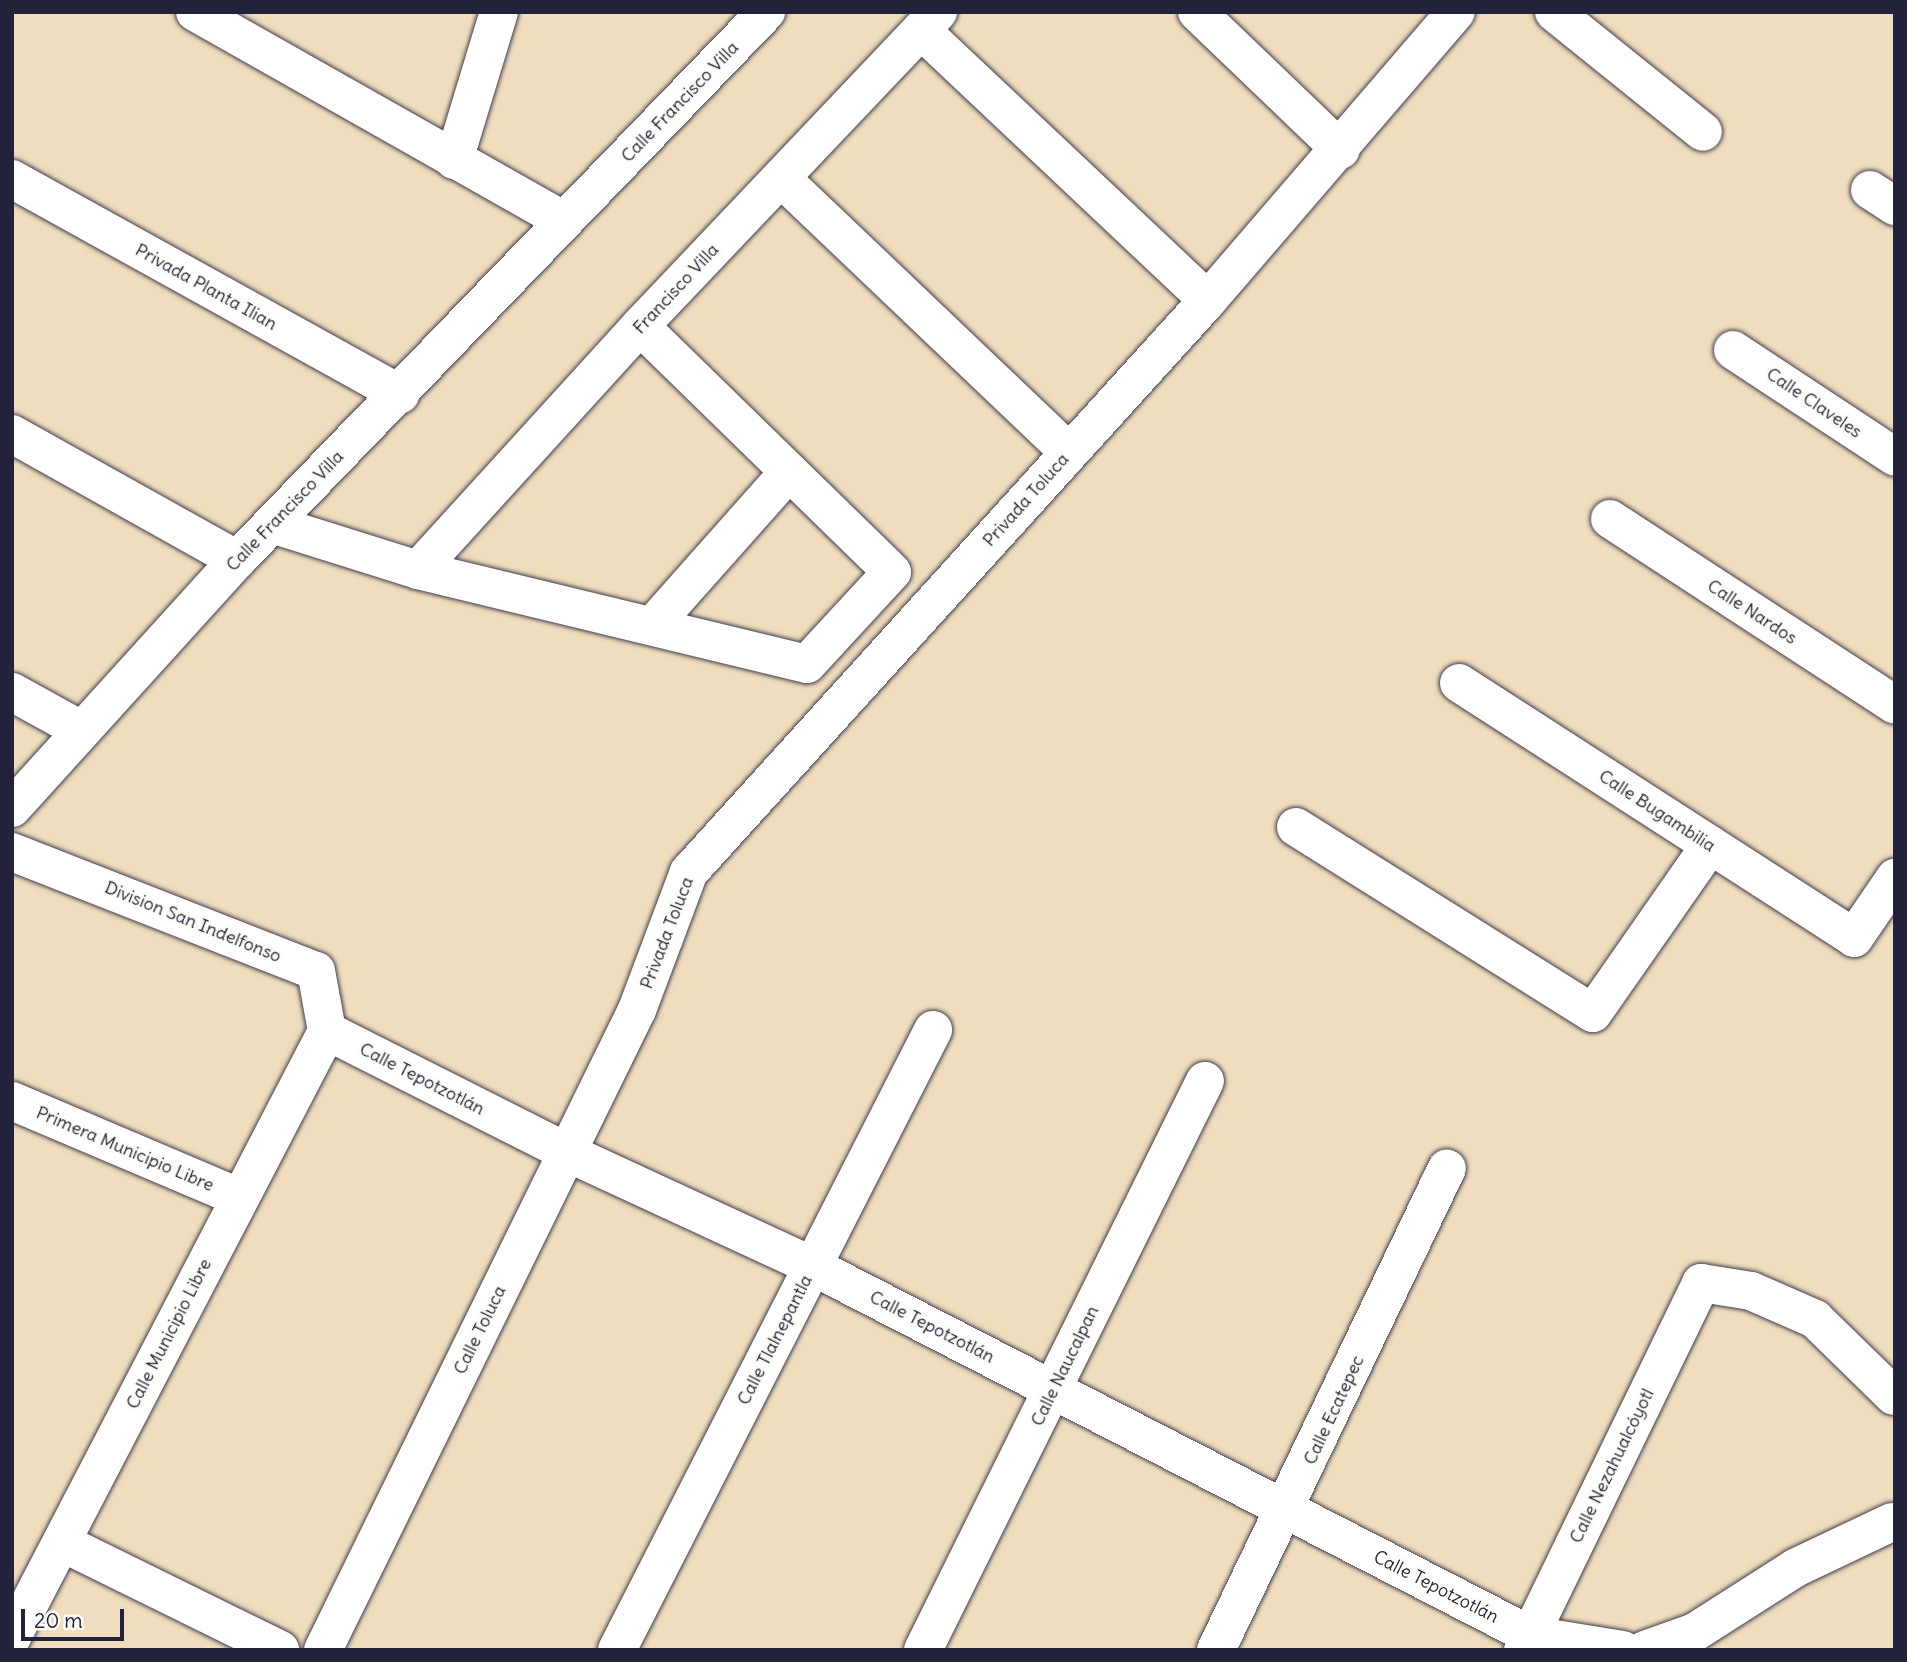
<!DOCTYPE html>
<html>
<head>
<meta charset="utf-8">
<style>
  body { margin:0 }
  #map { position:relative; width:1907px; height:1662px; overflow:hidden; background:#f0ddbd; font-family:Delius,sans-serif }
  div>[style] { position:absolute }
  .roads { filter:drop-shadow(0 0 2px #413e4e) drop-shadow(0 0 2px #413e4e) }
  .street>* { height:38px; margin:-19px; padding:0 19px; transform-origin:19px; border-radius:19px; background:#fff }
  span { translate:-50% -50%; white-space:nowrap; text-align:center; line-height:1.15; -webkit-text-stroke:7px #fdfcf7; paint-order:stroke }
  .street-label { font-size:18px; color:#22223b }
  .frame { position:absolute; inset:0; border:14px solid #22223b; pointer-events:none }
  .scale { position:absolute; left:21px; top:1609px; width:103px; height:32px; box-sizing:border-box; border:4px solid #22223b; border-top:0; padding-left:9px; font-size:21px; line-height:24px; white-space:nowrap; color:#22223b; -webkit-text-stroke:5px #fdfcf7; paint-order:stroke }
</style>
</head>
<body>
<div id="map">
  <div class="roads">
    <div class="street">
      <div style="left:195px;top:12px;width:424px;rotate:29.5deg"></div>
      <div style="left:1197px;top:12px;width:199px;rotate:43.8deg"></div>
      <div style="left:1554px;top:12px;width:191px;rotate:38.8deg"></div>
      <div style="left:921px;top:30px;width:394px;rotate:43.3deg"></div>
      <div style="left:454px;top:160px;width:155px;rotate:-73.1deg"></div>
      <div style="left:781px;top:178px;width:398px;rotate:43.6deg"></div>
      <div style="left:12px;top:179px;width:444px;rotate:29deg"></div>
      <div style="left:1870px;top:190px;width:30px;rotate:33deg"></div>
      <div style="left:1733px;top:350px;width:194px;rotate:33.4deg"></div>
      <div style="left:12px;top:434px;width:258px;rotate:29.2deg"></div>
      <div style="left:1610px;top:519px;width:340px;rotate:33.1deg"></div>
      <div style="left:272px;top:524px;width:153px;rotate:17.5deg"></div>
      <div style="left:418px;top:570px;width:400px;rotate:13.6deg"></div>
      <div style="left:807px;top:664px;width:125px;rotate:-47.3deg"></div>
      <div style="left:892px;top:572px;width:352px;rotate:-135.7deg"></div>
      <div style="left:418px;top:570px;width:330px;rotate:-47.7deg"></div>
      <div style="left:640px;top:326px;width:433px;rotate:-46.5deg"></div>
      <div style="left:653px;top:625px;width:205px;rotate:-48.4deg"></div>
      <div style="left:1459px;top:683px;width:470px;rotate:32.8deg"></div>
      <div style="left:1854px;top:938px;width:73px;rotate:-55.7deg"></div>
      <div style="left:12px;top:692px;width:77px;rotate:28.9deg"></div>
      <div style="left:12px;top:808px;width:335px;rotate:-47.8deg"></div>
      <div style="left:237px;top:560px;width:762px;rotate:-46.01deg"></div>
      <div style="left:1296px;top:827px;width:350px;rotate:32.1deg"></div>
      <div style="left:1593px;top:1013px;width:205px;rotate:-55.1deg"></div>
      <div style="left:12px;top:852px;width:326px;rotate:21.4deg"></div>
      <div style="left:316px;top:971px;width:61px;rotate:79.6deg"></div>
      <div style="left:327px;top:1031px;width:270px;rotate:26.8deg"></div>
      <div style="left:568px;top:1153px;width:269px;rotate:24.8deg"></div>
      <div style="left:812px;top:1266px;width:807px;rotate:27.2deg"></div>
      <div style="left:1530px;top:1635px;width:94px;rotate:9.2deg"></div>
      <div style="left:12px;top:1101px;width:246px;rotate:23deg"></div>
      <div style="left:63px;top:1543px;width:242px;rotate:26.2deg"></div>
      <div style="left:12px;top:1637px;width:683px;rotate:-62.53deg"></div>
      <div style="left:323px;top:1650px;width:713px;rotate:-63.87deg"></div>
      <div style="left:637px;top:1010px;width:147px;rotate:-69.4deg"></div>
      <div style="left:689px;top:872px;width:772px;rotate:-47.78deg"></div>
      <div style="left:1208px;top:300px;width:380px;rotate:-49.3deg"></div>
      <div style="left:617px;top:1650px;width:696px;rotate:-62.99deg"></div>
      <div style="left:923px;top:1650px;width:635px;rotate:-63.64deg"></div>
      <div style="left:1216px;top:1650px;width:534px;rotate:-64.39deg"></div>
      <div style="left:1523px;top:1650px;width:408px;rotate:-64.1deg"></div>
      <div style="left:1701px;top:1283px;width:51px;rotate:9.1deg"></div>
      <div style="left:1751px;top:1291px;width:70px;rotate:23.6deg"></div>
      <div style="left:1815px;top:1319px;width:110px;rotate:44.3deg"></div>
      <div style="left:1645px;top:1650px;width:53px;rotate:-19.8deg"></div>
      <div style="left:1695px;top:1632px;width:119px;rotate:-32.6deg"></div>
      <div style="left:1795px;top:1568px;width:107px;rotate:-25.4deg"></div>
    </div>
  </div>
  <div class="street-label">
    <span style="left:680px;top:102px;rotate:-46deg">Calle Francisco Villa</span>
    <span style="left:206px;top:287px;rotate:29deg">Privada Planta Ilian</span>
    <span style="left:676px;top:289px;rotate:-47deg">Francisco Villa</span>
    <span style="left:1814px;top:403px;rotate:34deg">Calle Claveles</span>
    <span style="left:1026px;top:500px;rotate:-48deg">Privada Toluca</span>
    <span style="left:285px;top:511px;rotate:-46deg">Calle Francisco Villa</span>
    <span style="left:1752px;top:612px;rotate:33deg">Calle Nardos</span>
    <span style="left:1657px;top:811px;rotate:33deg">Calle Bugambilia</span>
    <span style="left:193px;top:922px;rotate:22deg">Division San Indelfonso</span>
    <span style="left:667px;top:933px;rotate:-69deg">Privada Toluca</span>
    <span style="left:422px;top:1079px;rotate:27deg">Calle Tepotzotlán</span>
    <span style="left:125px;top:1149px;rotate:23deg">Primera Municipio Libre</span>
    <span style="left:932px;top:1327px;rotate:27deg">Calle Tepotzotlán</span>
    <span style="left:480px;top:1330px;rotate:-64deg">Calle Toluca</span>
    <span style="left:169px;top:1334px;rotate:-63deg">Calle Municipio Libre</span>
    <span style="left:775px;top:1340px;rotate:-63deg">Calle Tlalnepantla</span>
    <span style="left:1065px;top:1366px;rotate:-64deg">Calle Naucalpan</span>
    <span style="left:1334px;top:1410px;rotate:-65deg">Calle Ecatepec</span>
    <span style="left:1612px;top:1466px;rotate:-64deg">Calle Nezahualcóyotl</span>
    <span style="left:1436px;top:1587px;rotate:27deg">Calle Tepotzotlán</span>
  </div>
  <div class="frame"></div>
  <div class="scale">20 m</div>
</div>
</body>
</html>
